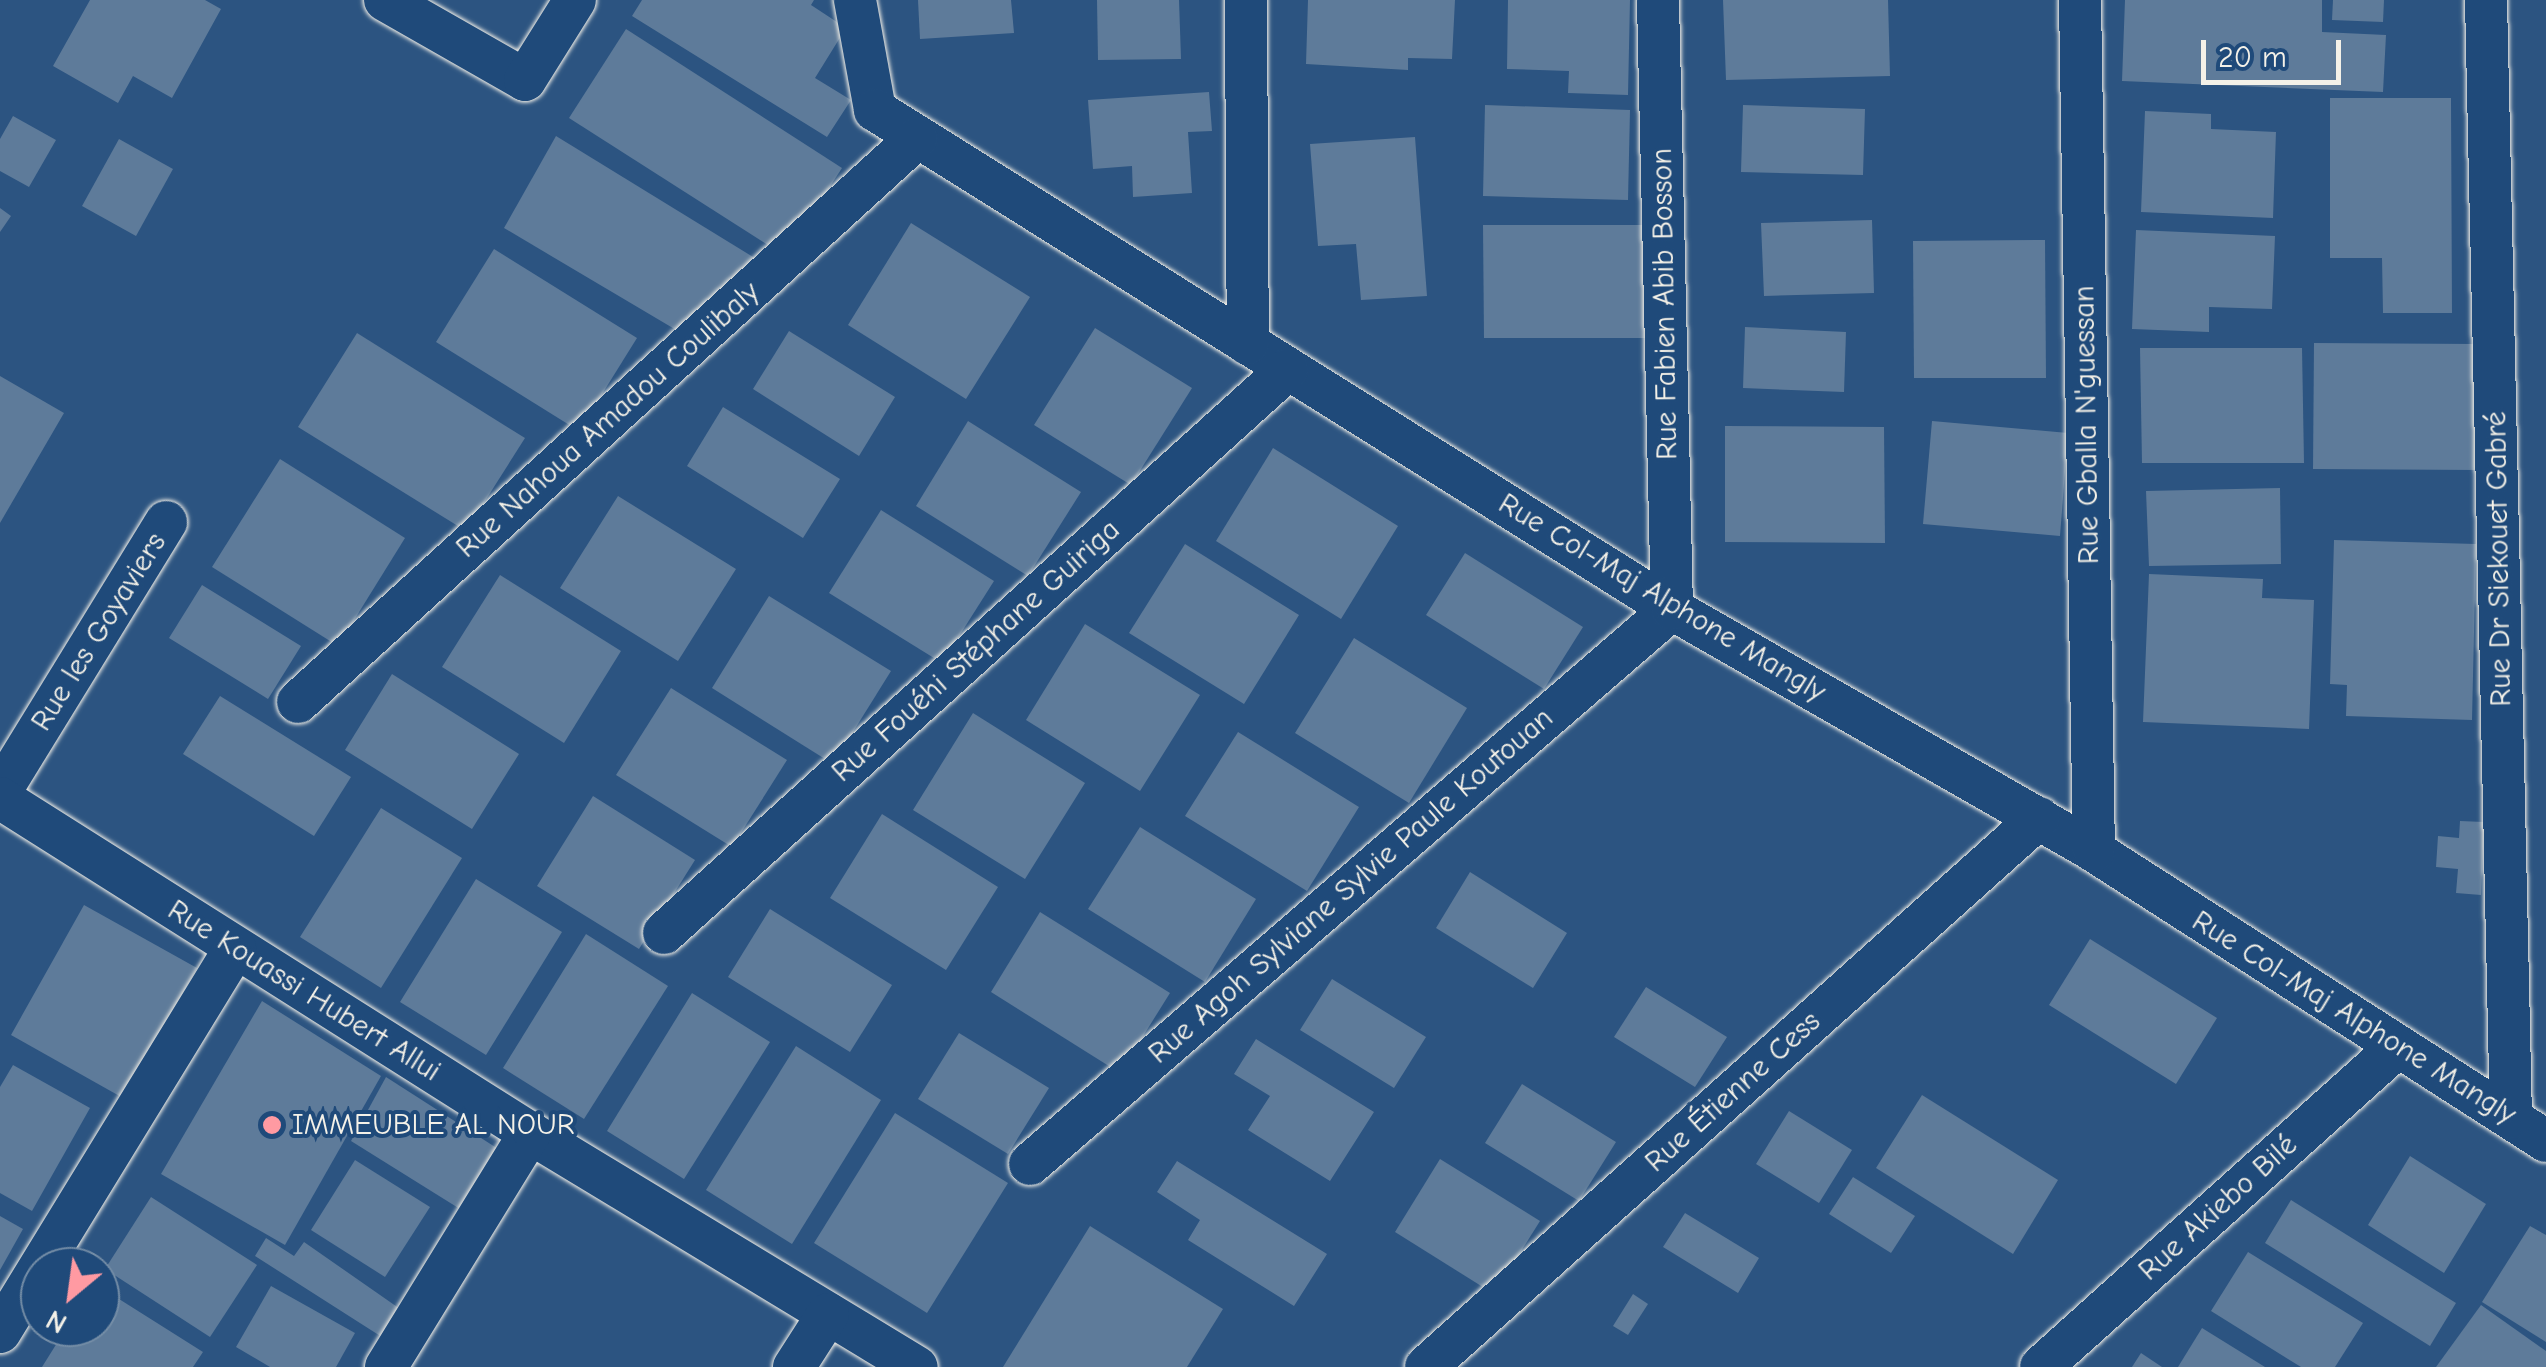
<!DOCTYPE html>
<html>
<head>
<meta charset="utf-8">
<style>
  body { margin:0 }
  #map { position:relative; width:2546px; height:1367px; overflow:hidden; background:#2c5481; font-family:"Comic Neue",sans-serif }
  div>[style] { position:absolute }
  .building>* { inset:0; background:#5e7b9a }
  .roads { filter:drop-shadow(0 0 2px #f4f1e8) drop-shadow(0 0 2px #f4f1e8) }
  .minor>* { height:42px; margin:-21px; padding:0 21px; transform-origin:21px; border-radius:21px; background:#1f4a7a }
  .dots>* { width:28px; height:28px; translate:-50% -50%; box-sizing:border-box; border:5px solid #1f4a7a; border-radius:50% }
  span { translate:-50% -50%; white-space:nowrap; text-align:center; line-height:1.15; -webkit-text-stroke:8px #1f4a7a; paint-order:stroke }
  .street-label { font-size:30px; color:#f4f1e8 }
  .poi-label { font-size:30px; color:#f4f1e8 }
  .left { translate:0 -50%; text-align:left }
  .north { position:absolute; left:20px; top:1247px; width:100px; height:100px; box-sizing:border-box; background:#1f4a7a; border:2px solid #748da6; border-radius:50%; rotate:209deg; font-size:28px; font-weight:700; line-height:40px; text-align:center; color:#f4f1e8 }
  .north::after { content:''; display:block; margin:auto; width:35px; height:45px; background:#ff9aa2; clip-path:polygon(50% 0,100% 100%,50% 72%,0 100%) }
  .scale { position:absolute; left:2201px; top:40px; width:140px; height:45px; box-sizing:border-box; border:5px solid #f4f1e8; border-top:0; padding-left:12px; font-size:30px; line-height:35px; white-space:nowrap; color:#f4f1e8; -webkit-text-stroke:8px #1f4a7a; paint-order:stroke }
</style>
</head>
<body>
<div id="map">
  <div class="building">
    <div style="clip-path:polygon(90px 0,205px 0,221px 9px,172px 98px,133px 76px,118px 103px,53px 66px)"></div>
    <div style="clip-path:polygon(642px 0,814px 0,811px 5px,846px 28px,815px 78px,851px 100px,827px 137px,632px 16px)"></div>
    <div style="clip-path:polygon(918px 0,1011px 0,1014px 33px,920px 39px)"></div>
    <div style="clip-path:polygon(1097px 0,1179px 0,1181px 59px,1098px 60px)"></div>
    <div style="clip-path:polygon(1308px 0,1455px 0,1452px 59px,1408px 58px,1408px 70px,1306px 64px)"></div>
    <div style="clip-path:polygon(1508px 0,1630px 0,1628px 95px,1568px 93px,1569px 71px,1507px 69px)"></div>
    <div style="clip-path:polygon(1723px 0,1888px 0,1890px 76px,1726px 80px)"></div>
    <div style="clip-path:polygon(2125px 0,2322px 0,2322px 32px,2386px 35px,2383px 92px,2122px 81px)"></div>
    <div style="clip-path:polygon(2333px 0,2384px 0,2383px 22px,2332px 20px)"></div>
    <div style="clip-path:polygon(626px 29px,842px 168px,785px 256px,569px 118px)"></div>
    <div style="clip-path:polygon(1209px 92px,1212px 131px,1188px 132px,1192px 193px,1133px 197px,1132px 166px,1093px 169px,1088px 100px)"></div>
    <div style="clip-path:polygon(2330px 98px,2451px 98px,2452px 313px,2383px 313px,2382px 258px,2330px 258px)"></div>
    <div style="clip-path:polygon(1485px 105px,1630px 110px,1628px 200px,1483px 196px)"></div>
    <div style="clip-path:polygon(1743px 105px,1865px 109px,1863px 175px,1741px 172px)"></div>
    <div style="clip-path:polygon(2145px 111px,2211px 114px,2211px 129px,2276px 132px,2273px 218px,2141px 212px)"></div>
    <div style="clip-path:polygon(13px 116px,56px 140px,29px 187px,0 171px,0 139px)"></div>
    <div style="clip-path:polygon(556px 136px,771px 268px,688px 337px,504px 228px)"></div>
    <div style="clip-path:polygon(1415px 137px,1427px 296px,1361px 300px,1356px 244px,1318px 246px,1310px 144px)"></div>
    <div style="clip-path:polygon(119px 139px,173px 169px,136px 236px,82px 206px)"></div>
    <div style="clip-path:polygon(0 208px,11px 216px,0 232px)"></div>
    <div style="clip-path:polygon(1872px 220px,1874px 293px,1764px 296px,1761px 223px)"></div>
    <div style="clip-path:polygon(911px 223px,1030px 297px,966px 399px,848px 325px)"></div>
    <div style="clip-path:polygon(1483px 225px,1648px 225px,1648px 338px,1484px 338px)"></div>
    <div style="clip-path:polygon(2136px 230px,2275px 236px,2272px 309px,2209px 307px,2209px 332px,2132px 329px)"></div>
    <div style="clip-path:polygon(2045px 240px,2046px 378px,1914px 378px,1913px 241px)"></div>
    <div style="clip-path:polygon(494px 249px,637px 338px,579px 431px,436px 342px)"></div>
    <div style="clip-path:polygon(1745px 327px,1846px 332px,1844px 392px,1743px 388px)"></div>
    <div style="clip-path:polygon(1095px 328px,1192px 388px,1131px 485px,1034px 425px)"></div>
    <div style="clip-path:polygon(789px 331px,895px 397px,859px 456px,753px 389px)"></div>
    <div style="clip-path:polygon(357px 333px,525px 438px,466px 531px,298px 427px)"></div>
    <div style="clip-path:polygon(2314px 343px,2476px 344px,2476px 470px,2313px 469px)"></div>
    <div style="clip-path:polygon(2140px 348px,2302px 348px,2304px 463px,2142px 463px)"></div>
    <div style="clip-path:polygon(0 376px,64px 413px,0 523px)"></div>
    <div style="clip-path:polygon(723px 407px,840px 479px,803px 538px,687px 466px)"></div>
    <div style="clip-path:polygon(968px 421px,1081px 492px,1028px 576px,916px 506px)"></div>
    <div style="clip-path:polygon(1932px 421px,2068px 433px,2060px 536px,1923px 524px)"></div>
    <div style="clip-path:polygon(1725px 426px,1884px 427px,1885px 543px,1725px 542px)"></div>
    <div style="clip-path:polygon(1273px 448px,1398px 526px,1341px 619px,1216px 541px)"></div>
    <div style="clip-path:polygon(280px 459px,405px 538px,338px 646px,212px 567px)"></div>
    <div style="clip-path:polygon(2280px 488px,2281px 564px,2149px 566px,2146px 491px)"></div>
    <div style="clip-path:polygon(618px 496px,736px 569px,678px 661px,560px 588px)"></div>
    <div style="clip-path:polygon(881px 510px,994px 581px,942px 663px,829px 593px)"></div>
    <div style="clip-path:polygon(2334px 540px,2476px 544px,2472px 720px,2346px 716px,2347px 685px,2330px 684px)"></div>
    <div style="clip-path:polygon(1185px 544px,1299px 615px,1244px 704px,1129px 633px)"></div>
    <div style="clip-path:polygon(1465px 553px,1583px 627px,1544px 689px,1426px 615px)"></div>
    <div style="clip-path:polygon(2149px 574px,2263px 579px,2262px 598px,2314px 600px,2309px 729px,2143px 722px)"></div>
    <div style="clip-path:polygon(500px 575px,621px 651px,564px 743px,442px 667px)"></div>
    <div style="clip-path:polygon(202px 585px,301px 646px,268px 699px,169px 638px)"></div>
    <div style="clip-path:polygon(769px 596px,891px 671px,833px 764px,712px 688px)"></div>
    <div style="clip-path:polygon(1085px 624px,1200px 695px,1140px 791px,1026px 720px)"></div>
    <div style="clip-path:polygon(1354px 638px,1467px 708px,1409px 803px,1295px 733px)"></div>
    <div style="clip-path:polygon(392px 674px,519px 754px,472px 829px,345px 750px)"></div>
    <div style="clip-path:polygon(671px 688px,787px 760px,732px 847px,616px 775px)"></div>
    <div style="clip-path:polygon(220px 696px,351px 777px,314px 836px,183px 754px)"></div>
    <div style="clip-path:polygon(973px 713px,1085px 783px,1025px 879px,913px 810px)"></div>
    <div style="clip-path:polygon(1238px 732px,1359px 807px,1307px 891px,1185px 816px)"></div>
    <div style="clip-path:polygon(593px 796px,695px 860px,639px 949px,537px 886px)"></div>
    <div style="clip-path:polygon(381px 808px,462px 858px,381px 988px,300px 937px)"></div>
    <div style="clip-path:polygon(882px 814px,998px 887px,946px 970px,830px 898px)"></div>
    <div style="clip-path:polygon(2460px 821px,2484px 822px,2481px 895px,2456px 893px,2458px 869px,2436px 867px,2438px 836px,2459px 838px)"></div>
    <div style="clip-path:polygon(1140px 827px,1256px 899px,1205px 982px,1088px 909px)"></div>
    <div style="clip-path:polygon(1470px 872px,1567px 933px,1533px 988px,1436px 928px)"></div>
    <div style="clip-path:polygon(476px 879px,562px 932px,486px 1055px,400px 1002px)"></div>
    <div style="clip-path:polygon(84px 905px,197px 968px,123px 1098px,11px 1035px)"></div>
    <div style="clip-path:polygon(770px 909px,892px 985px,850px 1052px,728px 977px)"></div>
    <div style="clip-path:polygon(1040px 912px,1170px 993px,1120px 1073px,991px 992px)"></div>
    <div style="clip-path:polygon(586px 934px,668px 986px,584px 1119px,503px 1068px)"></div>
    <div style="clip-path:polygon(2090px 939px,2217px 1018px,2176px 1084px,2049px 1005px)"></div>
    <div style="clip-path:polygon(1332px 979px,1426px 1037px,1394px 1088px,1300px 1030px)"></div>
    <div style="clip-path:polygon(1646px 987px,1727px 1037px,1695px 1087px,1614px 1037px)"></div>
    <div style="clip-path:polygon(692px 993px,770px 1042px,684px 1179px,607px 1131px)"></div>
    <div style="clip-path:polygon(262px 1001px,381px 1076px,285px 1245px,161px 1174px)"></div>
    <div style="clip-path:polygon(959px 1033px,1049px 1088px,1008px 1154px,918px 1099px)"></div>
    <div style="clip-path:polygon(1256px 1039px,1374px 1112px,1330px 1181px,1248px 1130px,1270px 1096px,1234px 1074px)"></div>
    <div style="clip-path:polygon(796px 1046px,881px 1100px,792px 1244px,706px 1190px)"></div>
    <div style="clip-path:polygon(13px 1065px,90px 1108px,32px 1211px,0 1193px,0 1087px)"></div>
    <div style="clip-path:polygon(386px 1077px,506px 1154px,468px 1214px,351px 1141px)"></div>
    <div style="clip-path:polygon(1522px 1084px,1616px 1142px,1579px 1201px,1485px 1143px)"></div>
    <div style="clip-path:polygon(1922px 1095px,2058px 1180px,2013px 1254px,1876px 1168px)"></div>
    <div style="clip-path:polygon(1789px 1111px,1852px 1150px,1819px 1203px,1756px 1164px)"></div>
    <div style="clip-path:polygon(895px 1113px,1008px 1183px,927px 1313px,814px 1243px)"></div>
    <div style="clip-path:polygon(2410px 1156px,2486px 1204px,2444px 1273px,2368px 1225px)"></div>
    <div style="clip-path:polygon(1440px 1159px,1540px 1221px,1494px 1294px,1395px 1232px)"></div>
    <div style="clip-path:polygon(355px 1160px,430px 1207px,385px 1277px,311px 1230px)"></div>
    <div style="clip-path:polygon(1177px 1161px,1327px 1254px,1294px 1306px,1188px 1240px,1200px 1220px,1157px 1192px)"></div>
    <div style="clip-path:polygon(1853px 1177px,1915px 1216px,1891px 1253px,1829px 1214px)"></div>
    <div style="clip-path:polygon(151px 1197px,257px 1265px,210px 1337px,105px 1269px)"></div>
    <div style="clip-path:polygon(2291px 1200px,2456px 1303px,2430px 1346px,2265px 1243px)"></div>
    <div style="clip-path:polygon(1685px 1213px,1759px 1258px,1738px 1293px,1663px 1247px)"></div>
    <div style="clip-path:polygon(0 1216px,23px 1229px,0 1270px)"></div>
    <div style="clip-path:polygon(1090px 1226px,1223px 1309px,1187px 1367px,1003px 1367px)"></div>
    <div style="clip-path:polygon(2530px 1226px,2546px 1235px,2546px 1342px,2482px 1302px)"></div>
    <div style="clip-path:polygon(266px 1238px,294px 1256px,304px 1242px,403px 1311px,385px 1339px,255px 1256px)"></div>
    <div style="clip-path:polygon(2248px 1252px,2363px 1323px,2335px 1367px,2301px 1367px,2211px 1311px)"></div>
    <div style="clip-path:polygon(271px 1286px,355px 1333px,336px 1367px,270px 1367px,236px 1347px)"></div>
    <div style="clip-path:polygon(100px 1287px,203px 1352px,193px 1367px,42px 1367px,67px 1327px,100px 1327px)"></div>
    <div style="clip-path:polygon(1633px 1294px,1648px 1304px,1628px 1335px,1613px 1326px)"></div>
    <div style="clip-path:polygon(2481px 1305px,2546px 1351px,2546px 1367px,2436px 1367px)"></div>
    <div style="clip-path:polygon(2202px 1328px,2265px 1367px,2178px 1367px)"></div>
    <div style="clip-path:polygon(2141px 1353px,2162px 1367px,2132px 1367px)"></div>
  </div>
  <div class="roads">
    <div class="minor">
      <div style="left:385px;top:0;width:161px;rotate:29.7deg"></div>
      <div style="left:525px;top:80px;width:94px;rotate:-58deg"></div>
      <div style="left:855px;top:0;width:112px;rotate:79.7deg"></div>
      <div style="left:875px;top:110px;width:940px;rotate:32.05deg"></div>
      <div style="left:1672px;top:609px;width:486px;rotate:29.8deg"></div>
      <div style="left:2094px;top:851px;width:537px;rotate:32.68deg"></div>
      <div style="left:1246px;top:0;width:344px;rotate:89.7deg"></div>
      <div style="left:2080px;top:0;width:851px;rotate:89.06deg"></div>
      <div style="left:2486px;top:0;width:1118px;rotate:88.72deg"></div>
      <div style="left:298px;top:702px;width:837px;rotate:-42.34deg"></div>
      <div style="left:0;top:792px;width:317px;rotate:-58.4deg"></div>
      <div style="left:0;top:798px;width:627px;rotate:32.3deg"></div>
      <div style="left:530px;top:1133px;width:452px;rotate:31.2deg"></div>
      <div style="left:664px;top:933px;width:840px;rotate:-42.1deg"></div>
      <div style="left:1030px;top:1164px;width:849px;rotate:-40.84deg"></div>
      <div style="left:1672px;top:609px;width:609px;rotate:-91.32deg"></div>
      <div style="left:0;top:1332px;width:450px;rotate:-58.5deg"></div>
      <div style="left:386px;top:1367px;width:275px;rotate:-58.4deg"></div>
      <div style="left:794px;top:1367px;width:63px;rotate:-57.3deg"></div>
      <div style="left:1426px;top:1367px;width:823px;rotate:-41.85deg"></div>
      <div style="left:2041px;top:1367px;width:476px;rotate:-41.9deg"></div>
    </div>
  </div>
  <div class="dots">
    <div style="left:272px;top:1125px;background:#ff9aa2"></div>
  </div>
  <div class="street-label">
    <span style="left:1665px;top:304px;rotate:-91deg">Rue Fabien Abib Bosson</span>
    <span style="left:608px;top:420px;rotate:-42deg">Rue Nahoua Amadou Coulibaly</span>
    <span style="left:2087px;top:425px;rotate:-91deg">Rue Gballa N'guessan</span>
    <span style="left:2499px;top:559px;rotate:-91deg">Rue Dr Siekouet Gabré</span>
    <span style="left:1662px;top:598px;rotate:31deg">Rue Col-Maj Alphone Mangly</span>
    <span style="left:99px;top:632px;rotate:-58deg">Rue les Goyaviers</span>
    <span style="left:976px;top:651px;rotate:-42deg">Rue Fouéhi Stéphane Guiriga</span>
    <span style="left:1351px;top:886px;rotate:-41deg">Rue Agoh Sylviane Sylvie Paule Koutouan</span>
    <span style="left:304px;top:991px;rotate:32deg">Rue Kouassi Hubert Allui</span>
    <span style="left:2354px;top:1018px;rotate:32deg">Rue Col-Maj Alphone Mangly</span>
    <span style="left:1733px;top:1092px;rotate:-42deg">Rue Étienne Cess</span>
    <span style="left:2218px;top:1208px;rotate:-42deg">Rue Akiebo Bilé</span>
  </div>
  <div class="poi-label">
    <span class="left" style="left:292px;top:1125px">IMMEUBLE AL NOUR</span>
  </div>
  <div class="north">N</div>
  <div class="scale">20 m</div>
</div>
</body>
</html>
